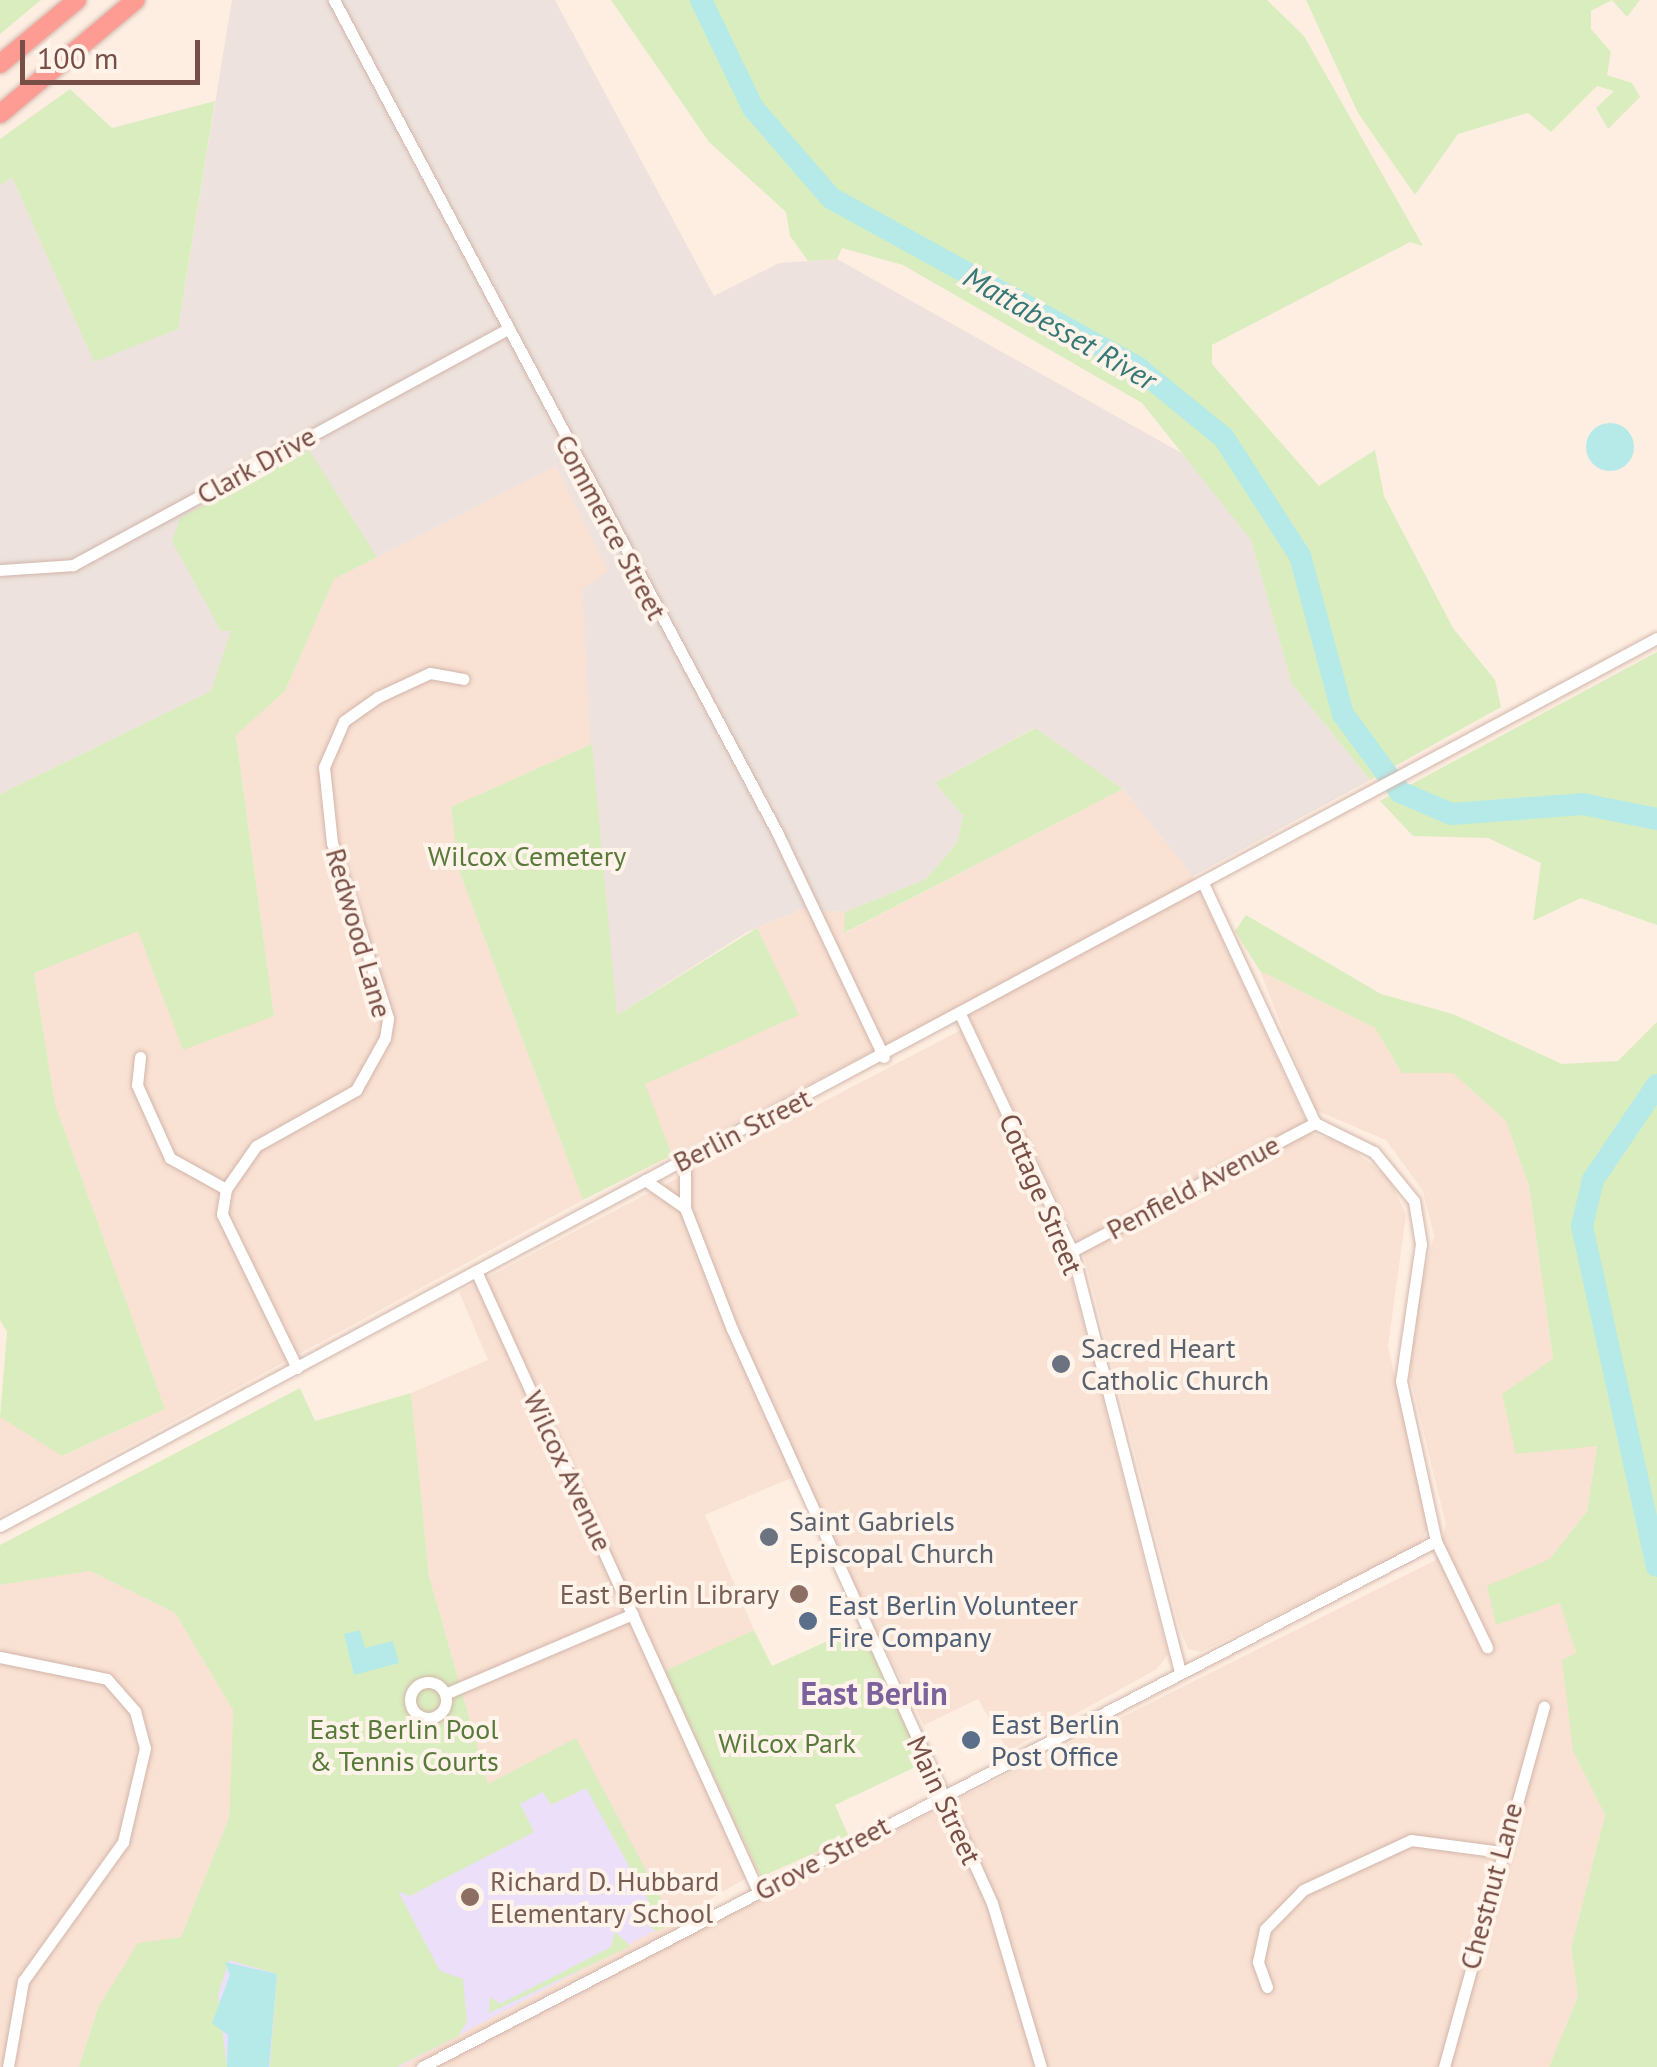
<!DOCTYPE html>
<html>
<head>
<meta charset="utf-8">
<style>
  body { margin:0 }
  #map { position:relative; width:1657px; height:2067px; overflow:hidden; background:#feeee2; font-family:"PT Sans",sans-serif }
  div>[style] { position:absolute }
  .residential>* { inset:0; background:#f9e1d3 }
  .industrial>* { inset:0; background:#ede2dd }
  .education>* { inset:0; background:#ebdffa }
  .green>* { inset:0; background:#daedbf }
  .water>* { inset:0; background:#b5eae8 }
  .round { border-radius:50% }
  .river>* { height:22px; margin:-11px; padding:0 11px; transform-origin:11px; border-radius:11px; background:#b5eae8 }
  .roads { filter:drop-shadow(0 0 2px #d2b5aa) drop-shadow(0 0 2px #d2b5aa) }
  .minor>* { height:11px; margin:-5.5px; padding:0 5.5px; transform-origin:5.5px; border-radius:5.5px; background:#fff }
  .minor>.ring { margin:-5.5px; padding:0; box-sizing:content-box; background:none; border:11px solid #fff; border-radius:50% }
  .highway>* { height:18px; margin:-9px; padding:0 9px; transform-origin:9px; border-radius:9px; background:#fe9c93 }
  .dots>* { width:28px; height:28px; translate:-50% -50%; box-sizing:border-box; border:5px solid #fff3ea; border-radius:50% }
  span { translate:-50% -50%; white-space:nowrap; text-align:center; line-height:1.15; -webkit-text-stroke:8px #fff3ea; paint-order:stroke }
  .street-label { font-size:28px; color:#784f46 }
  .park-label { font-size:28px; color:#587a3b }
  .worship-label { font-size:28px; color:#5b616d }
  .left { translate:0 -50%; text-align:left }
  .education-label { font-size:28px; color:#785e54 }
  .right { translate:-100% -50%; text-align:right }
  .service-label { font-size:28px; color:#4e5e75 }
  .water-label { font-size:30px; color:#357876; font-style:italic }
  .quarter-label { font-size:32px; color:#7d619d; font-weight:700 }
  .scale { position:absolute; left:20px; top:40px; width:180px; height:45px; box-sizing:border-box; border:5px solid #784f46; border-top:0; padding-left:12px; font-size:30px; line-height:35px; white-space:nowrap; color:#784f46; -webkit-text-stroke:8px #fff3ea; paint-order:stroke }
</style>
</head>
<body>
<div id="map">
  <div class="residential">
    <div style="clip-path:polygon(556px 466px,609px 571px,582px 590px,592px 744px,451px 807px,458px 868px,583px 1200px,0 1516px,0 1417px,63px 1456px,165px 1409px,55px 1104px,34px 973px,138px 930px,274px 1016px,236px 734px,285px 691px,334px 579px)"></div>
    <div style="clip-path:polygon(1123px 789px,1193px 876px,1312px 1134px,1344px 1143px,1389px 1178px,1406px 1215px,1388px 1346px,1428px 1527px,1420px 1545px,1201px 1652px,1188px 1649px,1180px 1630px,1084px 1255px,963px 1005px,672px 1155px,644px 1084px,798px 1015px,757px 928px,802px 909px,845px 912px,845px 933px)"></div>
    <div style="clip-path:polygon(1260px 971px,1375px 1028px,1402px 1073px,1452px 1072px,1506px 1121px,1529px 1186px,1553px 1359px,1516px 1454px,1597px 1445px,1587px 1511px,1550px 1559px,1576px 1654px,1573px 1751px,1605px 1815px,1571px 1948px,1578px 1996px,1549px 2067px,399px 2067px,576px 1739px,488px 1784px,429px 1576px,411px 1393px,488px 1360px,459px 1292px,961px 1030px,1067px 1258px,1168px 1654px,1157px 1669px,1008px 1751px,978px 1699px,924px 1725px,798px 1475px,705px 1515px,754px 1630px,666px 1671px,758px 1871px,673px 1921px,681px 1938px,1436px 1560px,1446px 1525px,1410px 1376px,1415px 1306px,1434px 1236px,1423px 1191px,1386px 1140px,1315px 1110px)"></div>
    <div style="clip-path:polygon(90px 1571px,175px 1613px,233px 1710px,229px 1818px,181px 1937px,98px 2008px,79px 2067px,0 2067px,0 1585px)"></div>
  </div>
  <div class="industrial">
    <div style="clip-path:polygon(232px 0,555px 0,714px 296px,779px 263px,837px 259px,1199px 463px,1251px 540px,1292px 684px,1370px 780px,1193px 876px,1123px 789px,1034px 728px,935px 783px,963px 816px,957px 843px,926px 879px,845px 912px,802px 909px,747px 932px,617px 1015px,598px 877px,582px 589px,608px 571px,556px 466px,232px 631px,211px 691px,0 794px,0 185px,12px 177px,94px 361px,178px 329px)"></div>
  </div>
  <div class="education">
    <div style="clip-path:polygon(576px 1738px,673px 1921px,399px 2067px,217px 2067px,189px 1947px)"></div>
  </div>
  <div class="green">
    <div style="clip-path:polygon(0 0,41px 0,0 34px)"></div>
    <div style="clip-path:polygon(611px 0,1267px 0,1304px 36px,1423px 246px,1410px 242px,1212px 345px,1212px 364px,1319px 486px,1375px 450px,1384px 496px,1453px 628px,1495px 680px,1501px 707px,1370px 780px,1292px 684px,1251px 540px,1142px 403px,903px 265px,842px 248px,837px 259px,808px 261px,790px 236px,786px 212px,709px 142px)"></div>
    <div style="clip-path:polygon(1306px 0,1640px 0,1627px 17px,1612px 0,1591px 11px,1591px 29px,1611px 52px,1607px 75px,1632px 83px,1640px 97px,1608px 129px,1596px 108px,1614px 91px,1597px 86px,1551px 132px,1528px 113px,1458px 134px,1415px 195px,1358px 113px)"></div>
    <div style="clip-path:polygon(70px 89px,112px 128px,215px 101px,178px 329px,94px 362px,12px 177px,0 185px,0 139px)"></div>
    <div style="clip-path:polygon(309px 450px,377px 557px,334px 579px,285px 691px,236px 735px,274px 1016px,183px 1050px,138px 931px,34px 973px,55px 1104px,165px 1409px,62px 1456px,0 1417px,7px 1332px,0 1320px,0 794px,211px 691px,231px 631px,221px 631px,172px 541px,180px 518px)"></div>
    <div style="clip-path:polygon(1657px 652px,1657px 925px,1581px 898px,1533px 921px,1541px 863px,1488px 838px,1413px 836px,1380px 801px)"></div>
    <div style="clip-path:polygon(1035px 728px,1123px 789px,844px 933px,845px 912px,926px 879px,957px 843px,963px 816px,935px 783px)"></div>
    <div style="clip-path:polygon(592px 744px,617px 1015px,757px 928px,799px 1015px,645px 1084px,672px 1155px,583px 1200px,458px 868px,451px 807px)"></div>
    <div style="clip-path:polygon(1246px 915px,1381px 994px,1453px 1014px,1562px 1064px,1618px 1061px,1657px 1022px,1657px 2067px,1549px 2067px,1578px 1996px,1571px 1948px,1605px 1815px,1573px 1751px,1562px 1660px,1576px 1653px,1560px 1603px,1496px 1625px,1487px 1586px,1550px 1559px,1587px 1511px,1597px 1446px,1516px 1454px,1502px 1394px,1553px 1359px,1529px 1186px,1506px 1121px,1453px 1073px,1402px 1073px,1375px 1028px,1260px 971px,1235px 931px)"></div>
    <div style="clip-path:polygon(300px 1388px,315px 1421px,411px 1393px,429px 1576px,488px 1784px,576px 1738px,674px 1923px,656px 1931px,646px 1924px,657px 1919px,650px 1904px,586px 1788px,551px 1805px,543px 1792px,520px 1804px,534px 1832px,410px 1896px,398px 1891px,440px 1971px,463px 1979px,467px 2022px,458px 2036px,396px 2067px,270px 2067px,277px 1974px,229px 1960px,218px 1995px,227px 2067px,79px 2067px,98px 2008px,138px 1943px,181px 1937px,229px 1818px,233px 1710px,175px 1613px,90px 1571px,0 1585px,0 1545px)"></div>
    <div style="clip-path:polygon(861px 1626px,924px 1763px,835px 1805px,849px 1837px,761px 1877px,665px 1671px,754px 1630px,772px 1666px)"></div>
    <div style="clip-path:polygon(615px 1932px,631px 1946px,489px 2013px,490px 1997px,500px 2004px,611px 1947px)"></div>
  </div>
  <div class="water">
    <div class="round" style="left:1586px;top:423px;width:48px;height:48px"></div>
    <div style="clip-path:polygon(360px 1630px,365px 1648px,393px 1641px,399px 1663px,354px 1675px,344px 1634px)"></div>
    <div style="clip-path:polygon(225px 1962px,277px 1974px,269px 2067px,227px 2067px,228px 2035px,212px 2023px,230px 1975px)"></div>
  </div>
  <div class="river">
    <div style="left:701px;top:0;width:120px;rotate:64.3deg"></div>
    <div style="left:753px;top:108px;width:119px;rotate:49.1deg"></div>
    <div style="left:831px;top:198px;width:350px;rotate:28.9deg"></div>
    <div style="left:1137px;top:367px;width:112px;rotate:39.2deg"></div>
    <div style="left:1224px;top:438px;width:140px;rotate:57.2deg"></div>
    <div style="left:1300px;top:556px;width:164px;rotate:74.8deg"></div>
    <div style="left:1343px;top:714px;width:97px;rotate:53.8deg"></div>
    <div style="left:1400px;top:792px;width:56px;rotate:23.3deg"></div>
    <div style="left:1451px;top:814px;width:132px;rotate:-4.3deg"></div>
    <div style="left:1583px;top:804px;width:76px;rotate:11.5deg"></div>
    <div style="left:1657px;top:1085px;width:115px;rotate:124deg"></div>
    <div style="left:1593px;top:1180px;width:47px;rotate:103.4deg"></div>
    <div style="left:1582px;top:1226px;width:348px;rotate:77.6deg"></div>
  </div>
  <div class="roads">
    <div class="minor">
      <div style="left:334px;top:0;width:943px;rotate:61.97deg"></div>
      <div style="left:777px;top:832px;width:249px;rotate:64.6deg"></div>
      <div style="left:0;top:570px;width:73px;rotate:-3.9deg"></div>
      <div style="left:73px;top:565px;width:492px;rotate:-28.5deg"></div>
      <div style="left:1203px;top:883px;width:265px;rotate:65deg"></div>
      <div style="left:1315px;top:1123px;width:66px;rotate:26.2deg"></div>
      <div style="left:1374px;top:1152px;width:63px;rotate:50.8deg"></div>
      <div style="left:1414px;top:1201px;width:44px;rotate:80.8deg"></div>
      <div style="left:1421px;top:1244px;width:138px;rotate:98.3deg"></div>
      <div style="left:1401px;top:1381px;width:164px;rotate:77.7deg"></div>
      <div style="left:1436px;top:1541px;width:118px;rotate:64.3deg"></div>
      <div style="left:961px;top:1016px;width:260px;rotate:64.7deg"></div>
      <div style="left:1072px;top:1251px;width:431px;rotate:75.6deg"></div>
      <div style="left:140px;top:1057px;width:28px;rotate:96deg"></div>
      <div style="left:137px;top:1085px;width:80px;rotate:65.7deg"></div>
      <div style="left:170px;top:1158px;width:64px;rotate:29deg"></div>
      <div style="left:685px;top:1160px;width:48px;rotate:90deg"></div>
      <div style="left:685px;top:1208px;width:130px;rotate:68.8deg"></div>
      <div style="left:732px;top:1329px;width:630px;rotate:65.63deg"></div>
      <div style="left:992px;top:1903px;width:171px;rotate:73.4deg"></div>
      <div style="left:645px;top:1180px;width:49px;rotate:35deg"></div>
      <div style="left:1072px;top:1251px;width:275px;rotate:-27.8deg"></div>
      <div style="left:476px;top:1271px;width:681px;rotate:65.54deg"></div>
      <div style="left:297px;top:1368px;width:171px;rotate:-116deg"></div>
      <div style="left:222px;top:1214px;width:25px;rotate:-81deg"></div>
      <div style="left:226px;top:1189px;width:52px;rotate:-55.1deg"></div>
      <div style="left:256px;top:1146px;width:115px;rotate:-29.2deg"></div>
      <div style="left:356px;top:1090px;width:60px;rotate:-60.9deg"></div>
      <div style="left:385px;top:1038px;width:20px;rotate:-81deg"></div>
      <div style="left:388px;top:1018px;width:184px;rotate:-107.7deg"></div>
      <div style="left:332px;top:843px;width:76px;rotate:-96deg"></div>
      <div style="left:324px;top:767px;width:50px;rotate:-66.5deg"></div>
      <div style="left:344px;top:721px;width:42px;rotate:-35.2deg"></div>
      <div style="left:378px;top:697px;width:57px;rotate:-24.8deg"></div>
      <div style="left:430px;top:673px;width:34px;rotate:10deg"></div>
      <div style="left:0;top:1526px;width:1880px;rotate:-28.19deg"></div>
      <div style="left:0;top:1657px;width:109px;rotate:11.6deg"></div>
      <div style="left:107px;top:1679px;width:43px;rotate:48.8deg"></div>
      <div style="left:135px;top:1711px;width:38px;rotate:75deg"></div>
      <div style="left:145px;top:1748px;width:97px;rotate:103.2deg"></div>
      <div style="left:123px;top:1842px;width:171px;rotate:125.7deg"></div>
      <div style="left:23px;top:1981px;width:87px;rotate:99.9deg"></div>
      <div class="ring" style="left:410px;top:1682px;width:25px;height:25px"></div>
      <div style="left:445px;top:1694px;width:204px;rotate:-23.1deg"></div>
      <div style="left:1267px;top:1987px;width:27px;rotate:-110deg"></div>
      <div style="left:1258px;top:1962px;width:34px;rotate:-78deg"></div>
      <div style="left:1265px;top:1929px;width:54px;rotate:-45.7deg"></div>
      <div style="left:1303px;top:1890px;width:119px;rotate:-24.8deg"></div>
      <div style="left:1411px;top:1840px;width:91px;rotate:7.6deg"></div>
      <div style="left:422px;top:2067px;width:1142px;rotate:-27.42deg"></div>
      <div style="left:1444px;top:2067px;width:374px;rotate:-74.5deg"></div>
    </div>
    <div class="highway">
      <div style="left:0;top:64px;width:100px;rotate:-39.7deg"></div>
      <div style="left:0;top:114px;width:177px;rotate:-40deg"></div>
    </div>
  </div>
  <div class="dots">
    <div style="left:1061px;top:1364px;background:#6b7280"></div>
    <div style="left:769px;top:1537px;background:#6b7280"></div>
    <div style="left:799px;top:1594px;background:#8d6e63"></div>
    <div style="left:808px;top:1621px;background:#5c6f8a"></div>
    <div style="left:971px;top:1740px;background:#5c6f8a"></div>
    <div style="left:470px;top:1897px;background:#8d6e63"></div>
  </div>
  <div class="street-label">
    <span style="left:256px;top:465px;rotate:-29deg">Clark Drive</span>
    <span style="left:611px;top:527px;rotate:62deg">Commerce Street</span>
    <span style="left:359px;top:933px;rotate:74deg">Redwood Lane</span>
    <span style="left:742px;top:1130px;rotate:-27deg">Berlin Street</span>
    <span style="left:1193px;top:1187px;rotate:-28deg">Penfield Avenue</span>
    <span style="left:1041px;top:1194px;rotate:67deg">Cottage Street</span>
    <span style="left:568px;top:1471px;rotate:65deg">Wilcox Avenue</span>
    <span style="left:944px;top:1800px;rotate:65deg">Main Street</span>
    <span style="left:822px;top:1858px;rotate:-28deg">Grove Street</span>
    <span style="left:1491px;top:1886px;rotate:-75deg">Chestnut Lane</span>
  </div>
  <div class="park-label">
    <span style="left:527px;top:856px">Wilcox Cemetery</span>
    <span style="left:404px;top:1745px">East Berlin Pool<br>&amp; Tennis Courts</span>
    <span style="left:787px;top:1743px">Wilcox Park</span>
  </div>
  <div class="worship-label">
    <span class="left" style="left:1081px;top:1364px">Sacred Heart<br>Catholic Church</span>
    <span class="left" style="left:789px;top:1537px">Saint Gabriels<br>Episcopal Church</span>
  </div>
  <div class="education-label">
    <span class="right" style="left:779px;top:1594px">East Berlin Library</span>
    <span class="left" style="left:490px;top:1897px">Richard D. Hubbard<br>Elementary School</span>
  </div>
  <div class="service-label">
    <span class="left" style="left:828px;top:1621px">East Berlin Volunteer<br>Fire Company</span>
    <span class="left" style="left:991px;top:1740px">East Berlin<br>Post Office</span>
  </div>
  <div class="water-label">
    <span style="left:1060px;top:328px;rotate:30deg">Mattabesset River</span>
  </div>
  <div class="quarter-label">
    <span style="left:874px;top:1693px">East Berlin</span>
  </div>
  <div class="scale">100 m</div>
</div>
</body>
</html>
